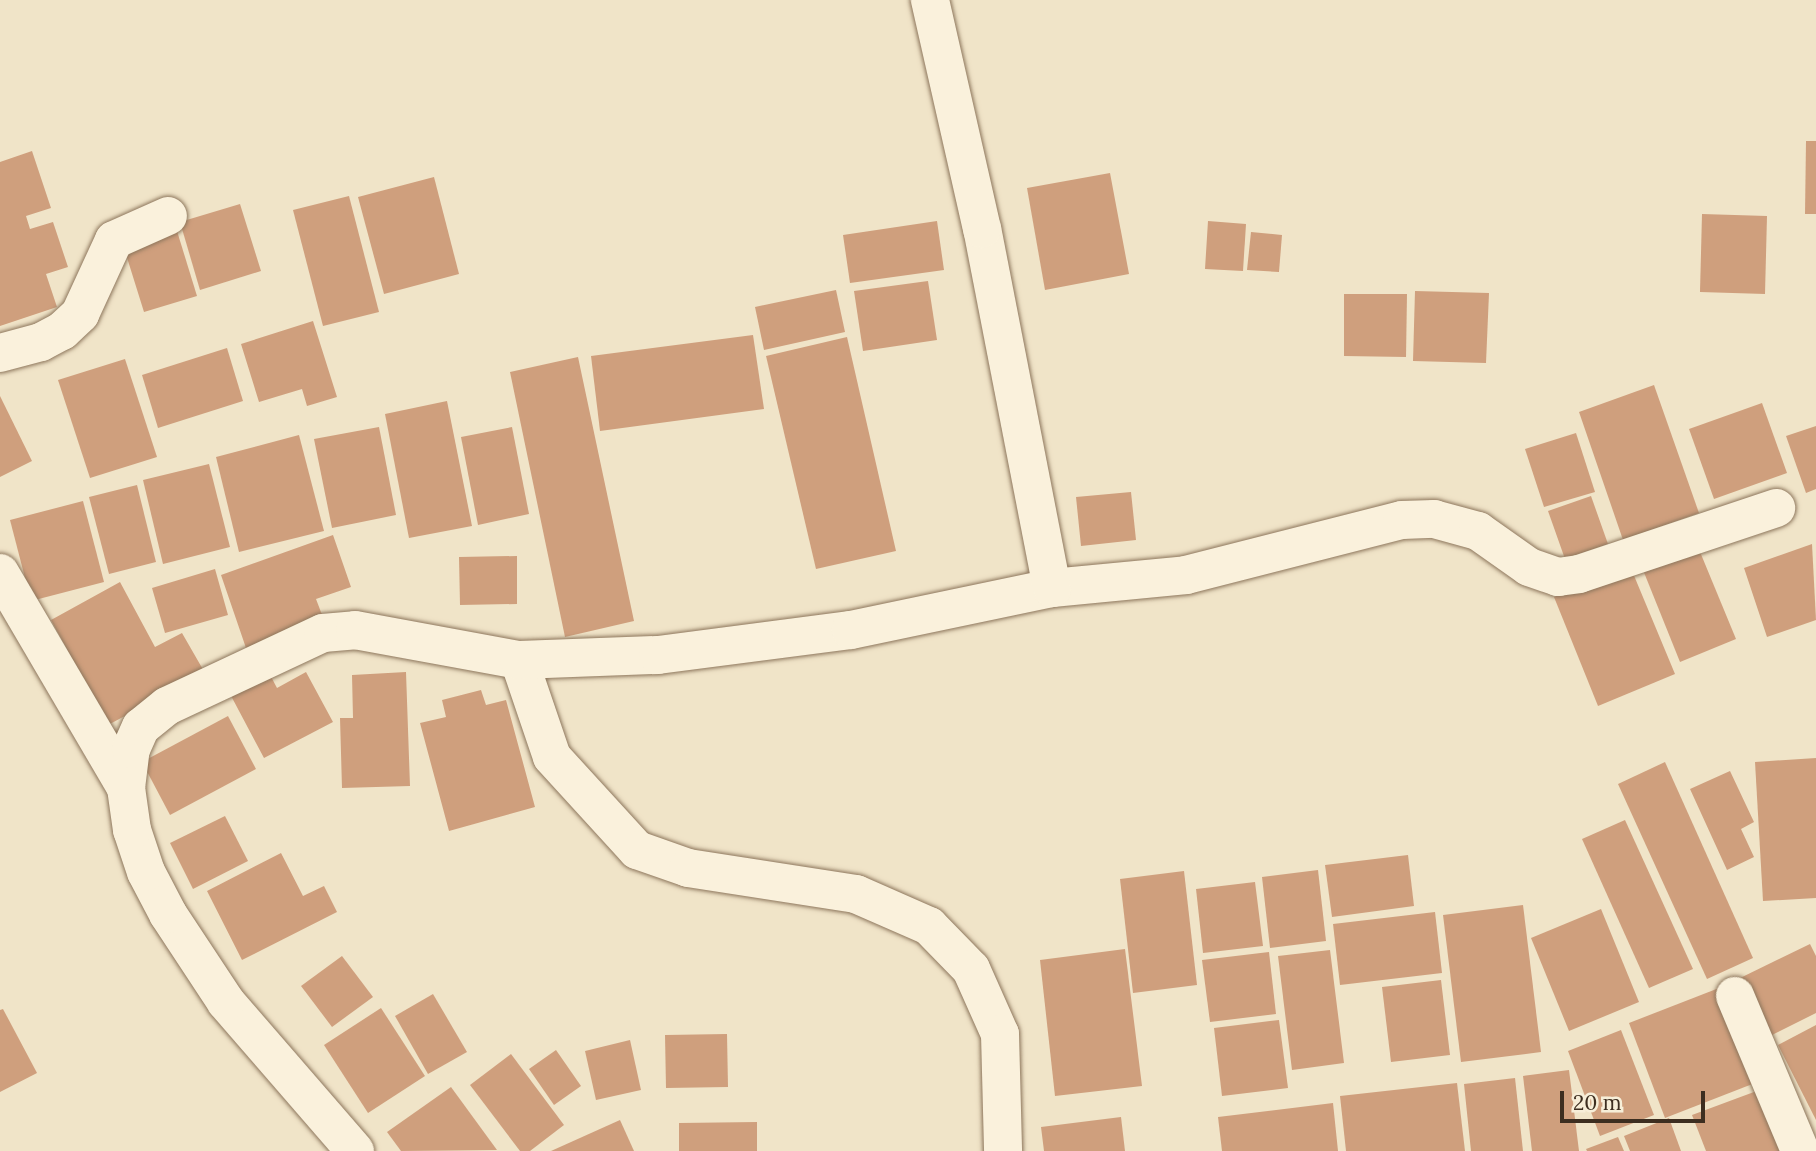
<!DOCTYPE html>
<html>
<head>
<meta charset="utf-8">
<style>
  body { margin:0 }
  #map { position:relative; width:1816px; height:1151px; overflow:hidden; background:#f0e4c8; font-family:Lora,serif }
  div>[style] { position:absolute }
  .building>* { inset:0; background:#cf9f7d }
  .roads { filter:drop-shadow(0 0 2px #8d765c) drop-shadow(0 0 2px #8d765c) }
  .minor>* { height:38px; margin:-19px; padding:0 19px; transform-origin:19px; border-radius:19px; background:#faf1dc }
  span { translate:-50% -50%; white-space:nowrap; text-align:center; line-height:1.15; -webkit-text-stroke:7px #f7eed8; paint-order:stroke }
  .scale { position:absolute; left:1560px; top:1091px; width:145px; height:32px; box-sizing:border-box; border:4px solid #3d2e20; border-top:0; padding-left:9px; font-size:21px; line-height:24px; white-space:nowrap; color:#3d2e20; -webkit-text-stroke:5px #f7eed8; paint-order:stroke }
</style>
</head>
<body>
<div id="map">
  <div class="building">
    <div style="clip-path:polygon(1806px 141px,1816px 141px,1816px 214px,1805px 214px)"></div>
    <div style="clip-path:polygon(32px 151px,51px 208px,26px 216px,30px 229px,53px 222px,68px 267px,46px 274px,57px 307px,0 326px,0 162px)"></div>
    <div style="clip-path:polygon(1110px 173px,1129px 274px,1045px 290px,1027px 188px)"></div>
    <div style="clip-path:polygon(434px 177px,459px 274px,384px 294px,358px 197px)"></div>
    <div style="clip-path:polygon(349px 196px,379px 312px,323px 326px,293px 210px)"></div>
    <div style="clip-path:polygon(240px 204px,261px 271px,200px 290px,180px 222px)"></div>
    <div style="clip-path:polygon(1702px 214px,1767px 216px,1765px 294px,1700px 292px)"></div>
    <div style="clip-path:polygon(937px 221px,944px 270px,850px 283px,843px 235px)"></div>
    <div style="clip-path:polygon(1208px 221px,1246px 224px,1243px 271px,1205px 269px)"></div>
    <div style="clip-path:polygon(177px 231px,197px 296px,144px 312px,124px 248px)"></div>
    <div style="clip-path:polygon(1251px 232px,1282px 235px,1279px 272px,1247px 270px)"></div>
    <div style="clip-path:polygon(928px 281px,937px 340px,863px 351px,854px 291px)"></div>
    <div style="clip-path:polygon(836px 290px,845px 332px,764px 350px,755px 307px)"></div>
    <div style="clip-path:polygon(1415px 291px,1489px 293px,1486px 363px,1413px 361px)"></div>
    <div style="clip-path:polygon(1344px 294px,1407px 294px,1406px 357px,1344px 356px)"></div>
    <div style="clip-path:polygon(313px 321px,337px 397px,307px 406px,302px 389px,259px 402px,241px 344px)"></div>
    <div style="clip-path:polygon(753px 335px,764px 409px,600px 431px,591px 356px)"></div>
    <div style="clip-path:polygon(847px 337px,896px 551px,816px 569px,766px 356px)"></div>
    <div style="clip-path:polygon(227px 348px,243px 401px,158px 428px,142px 375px)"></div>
    <div style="clip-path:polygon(578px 357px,634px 621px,565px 637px,510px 372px)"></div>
    <div style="clip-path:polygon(125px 359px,157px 457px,90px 478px,58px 380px)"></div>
    <div style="clip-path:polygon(1654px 385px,1699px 513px,1623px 540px,1579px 412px)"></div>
    <div style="clip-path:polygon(0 396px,32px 461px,0 477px)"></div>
    <div style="clip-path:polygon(447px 401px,472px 526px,409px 538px,385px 414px)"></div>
    <div style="clip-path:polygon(1762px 403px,1787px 473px,1714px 499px,1689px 429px)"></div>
    <div style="clip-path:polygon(1816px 426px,1816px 489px,1806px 493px,1786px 436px)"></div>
    <div style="clip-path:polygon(379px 427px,396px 515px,332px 528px,314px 439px)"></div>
    <div style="clip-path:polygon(512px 427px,529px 514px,478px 525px,461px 437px)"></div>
    <div style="clip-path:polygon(1576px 433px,1595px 492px,1544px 507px,1525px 449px)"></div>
    <div style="clip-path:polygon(299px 435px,324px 531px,239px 552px,216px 457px)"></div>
    <div style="clip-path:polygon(209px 464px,230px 547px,163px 564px,143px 480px)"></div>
    <div style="clip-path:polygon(137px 485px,156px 562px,109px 574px,89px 497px)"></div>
    <div style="clip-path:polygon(1131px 492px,1136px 540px,1081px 546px,1076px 497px)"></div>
    <div style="clip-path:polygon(1591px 496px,1608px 544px,1565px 559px,1548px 511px)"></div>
    <div style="clip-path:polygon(83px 501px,104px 582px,31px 601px,10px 520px)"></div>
    <div style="clip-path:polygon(333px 535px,351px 587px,316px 599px,324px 620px,246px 648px,221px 575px)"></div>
    <div style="clip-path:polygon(1812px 544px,1816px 620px,1767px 637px,1744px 568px)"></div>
    <div style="clip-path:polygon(1698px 547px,1736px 639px,1680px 662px,1643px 570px)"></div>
    <div style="clip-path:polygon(517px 556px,517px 604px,460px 605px,459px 557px)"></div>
    <div style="clip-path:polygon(1630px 566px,1675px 674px,1598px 706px,1554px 597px)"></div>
    <div style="clip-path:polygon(215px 569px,228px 615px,165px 633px,152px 588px)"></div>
    <div style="clip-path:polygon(120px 582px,155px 647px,182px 633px,205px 673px,108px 725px,51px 620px)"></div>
    <div style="clip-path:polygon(268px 671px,277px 688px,306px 672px,333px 722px,264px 758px,229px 692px)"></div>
    <div style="clip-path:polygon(406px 672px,410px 786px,342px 788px,340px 718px,353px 718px,352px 675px)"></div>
    <div style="clip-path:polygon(481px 690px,486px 705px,506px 700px,535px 807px,449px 831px,420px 723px,446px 717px,442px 700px)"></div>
    <div style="clip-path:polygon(228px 716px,256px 769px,170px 815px,142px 762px)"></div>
    <div style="clip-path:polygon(1816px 758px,1816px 898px,1763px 901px,1755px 762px)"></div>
    <div style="clip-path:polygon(1665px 762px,1753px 958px,1707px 979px,1618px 784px)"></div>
    <div style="clip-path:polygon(1730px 771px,1754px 822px,1741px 829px,1754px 857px,1727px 870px,1690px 789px)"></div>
    <div style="clip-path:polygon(225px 816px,248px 861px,193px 889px,170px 843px)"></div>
    <div style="clip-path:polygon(1625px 820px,1693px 969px,1649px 988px,1582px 839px)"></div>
    <div style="clip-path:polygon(281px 853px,303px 896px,324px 886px,337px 912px,242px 960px,207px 891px)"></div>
    <div style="clip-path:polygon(1408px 855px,1414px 906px,1332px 917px,1325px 865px)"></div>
    <div style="clip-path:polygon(1318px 870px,1326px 941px,1270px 948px,1262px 877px)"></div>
    <div style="clip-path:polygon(1184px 871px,1197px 985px,1133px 993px,1120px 879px)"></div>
    <div style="clip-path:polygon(1255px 882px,1263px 946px,1203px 953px,1196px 889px)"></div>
    <div style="clip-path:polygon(1523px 905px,1541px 1052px,1461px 1062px,1443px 915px)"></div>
    <div style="clip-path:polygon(1601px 909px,1639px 1002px,1569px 1031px,1531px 938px)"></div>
    <div style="clip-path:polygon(1435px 912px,1442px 973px,1340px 985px,1333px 924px)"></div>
    <div style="clip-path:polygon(1810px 944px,1816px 956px,1816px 1013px,1762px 1040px,1734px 981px)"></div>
    <div style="clip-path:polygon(1125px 949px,1142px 1086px,1055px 1096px,1040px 960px)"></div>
    <div style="clip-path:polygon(1330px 950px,1344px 1063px,1292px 1070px,1278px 956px)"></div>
    <div style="clip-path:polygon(1269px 952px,1276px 1014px,1210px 1022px,1202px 960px)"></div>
    <div style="clip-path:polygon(342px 956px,373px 997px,332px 1027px,301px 986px)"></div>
    <div style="clip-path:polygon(1441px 980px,1450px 1055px,1391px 1062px,1382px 987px)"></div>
    <div style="clip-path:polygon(1719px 988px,1755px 1083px,1665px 1118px,1629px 1023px)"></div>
    <div style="clip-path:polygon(433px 994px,467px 1052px,428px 1074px,395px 1016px)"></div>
    <div style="clip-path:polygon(381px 1008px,425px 1076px,368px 1113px,324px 1045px)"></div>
    <div style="clip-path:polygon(3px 1009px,37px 1073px,0 1092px,0 1010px)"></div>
    <div style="clip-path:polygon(1279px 1020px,1288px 1088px,1222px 1096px,1214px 1028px)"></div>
    <div style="clip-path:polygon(1816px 1025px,1816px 1120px,1778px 1045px)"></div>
    <div style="clip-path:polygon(1621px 1030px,1654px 1115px,1600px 1136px,1568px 1051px)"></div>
    <div style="clip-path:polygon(727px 1034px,728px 1087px,666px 1088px,665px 1035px)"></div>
    <div style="clip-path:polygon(630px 1040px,641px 1090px,596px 1100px,585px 1051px)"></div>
    <div style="clip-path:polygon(556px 1050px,581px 1086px,554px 1105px,529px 1069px)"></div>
    <div style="clip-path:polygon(511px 1054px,564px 1125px,530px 1151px,520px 1151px,470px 1085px)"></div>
    <div style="clip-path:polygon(1569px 1070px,1579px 1151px,1532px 1151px,1523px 1076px)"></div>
    <div style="clip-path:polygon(1515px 1078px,1523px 1151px,1471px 1151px,1464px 1084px)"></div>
    <div style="clip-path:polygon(1457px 1083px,1465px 1151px,1346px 1151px,1340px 1096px)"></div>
    <div style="clip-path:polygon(451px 1087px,497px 1150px,401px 1151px,387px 1132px)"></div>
    <div style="clip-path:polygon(1762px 1089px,1785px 1151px,1706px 1151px,1692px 1115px)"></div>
    <div style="clip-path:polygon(1333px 1103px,1338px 1151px,1222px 1151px,1218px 1117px)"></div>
    <div style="clip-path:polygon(1121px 1117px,1125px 1151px,1044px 1151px,1041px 1127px)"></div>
    <div style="clip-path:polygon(1669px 1118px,1681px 1151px,1630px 1151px,1624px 1136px)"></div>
    <div style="clip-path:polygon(620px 1120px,634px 1151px,551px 1151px)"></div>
    <div style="clip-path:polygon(757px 1122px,757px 1151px,679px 1151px,679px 1123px)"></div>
    <div style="clip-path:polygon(1618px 1137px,1624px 1151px,1587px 1151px,1586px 1149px)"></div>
  </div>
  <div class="roads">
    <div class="minor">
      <div style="left:0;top:353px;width:42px;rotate:-15deg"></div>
      <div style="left:41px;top:342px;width:24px;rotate:-28deg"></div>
      <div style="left:62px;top:331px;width:25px;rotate:-43deg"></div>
      <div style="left:80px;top:314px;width:81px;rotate:-65.3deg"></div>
      <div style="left:114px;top:240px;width:59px;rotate:-24deg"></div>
      <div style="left:0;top:573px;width:249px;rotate:59.6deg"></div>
      <div style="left:1052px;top:588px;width:135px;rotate:-5.5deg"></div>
      <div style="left:1186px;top:575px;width:223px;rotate:-14.3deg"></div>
      <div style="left:1402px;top:520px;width:32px;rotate:-2deg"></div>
      <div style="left:1434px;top:519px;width:46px;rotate:15.3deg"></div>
      <div style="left:1478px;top:531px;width:62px;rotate:35.2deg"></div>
      <div style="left:1529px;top:567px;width:31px;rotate:19deg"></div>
      <div style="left:1558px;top:577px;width:21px;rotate:-8deg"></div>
      <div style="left:1579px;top:574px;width:208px;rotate:-18.5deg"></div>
      <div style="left:519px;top:660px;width:102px;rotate:71.2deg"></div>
      <div style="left:552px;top:757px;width:126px;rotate:47.6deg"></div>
      <div style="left:637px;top:850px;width:54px;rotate:19.4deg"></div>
      <div style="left:688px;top:868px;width:170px;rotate:8.8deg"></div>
      <div style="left:856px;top:894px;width:80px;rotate:23.7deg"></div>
      <div style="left:929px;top:926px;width:60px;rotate:45.7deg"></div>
      <div style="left:971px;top:969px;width:71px;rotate:66deg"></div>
      <div style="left:1000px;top:1034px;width:117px;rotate:88.5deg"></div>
      <div style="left:1735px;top:996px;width:168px;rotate:67.2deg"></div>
      <div style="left:355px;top:1151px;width:197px;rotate:-130.9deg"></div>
      <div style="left:226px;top:1002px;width:105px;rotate:-123.4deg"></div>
      <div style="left:168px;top:914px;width:47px;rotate:-117.6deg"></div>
      <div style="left:146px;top:872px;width:44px;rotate:-108.4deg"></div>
      <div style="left:132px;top:830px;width:42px;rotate:-98.1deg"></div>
      <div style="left:126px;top:788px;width:39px;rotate:-83deg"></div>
      <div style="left:131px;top:749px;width:24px;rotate:-66deg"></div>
      <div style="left:141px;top:727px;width:33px;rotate:-39deg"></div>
      <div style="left:167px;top:706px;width:172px;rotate:-25.1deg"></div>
      <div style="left:323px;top:633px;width:32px;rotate:-5deg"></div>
      <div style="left:355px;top:630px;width:167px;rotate:10.4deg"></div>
      <div style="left:519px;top:660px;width:139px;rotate:-2.1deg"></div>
      <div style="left:658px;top:655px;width:195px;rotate:-7.4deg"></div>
      <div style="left:851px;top:630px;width:205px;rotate:-11.8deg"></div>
      <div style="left:1052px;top:588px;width:366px;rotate:-101deg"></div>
      <div style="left:982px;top:229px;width:235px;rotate:-102.8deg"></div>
    </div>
  </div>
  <div class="scale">20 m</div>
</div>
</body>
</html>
